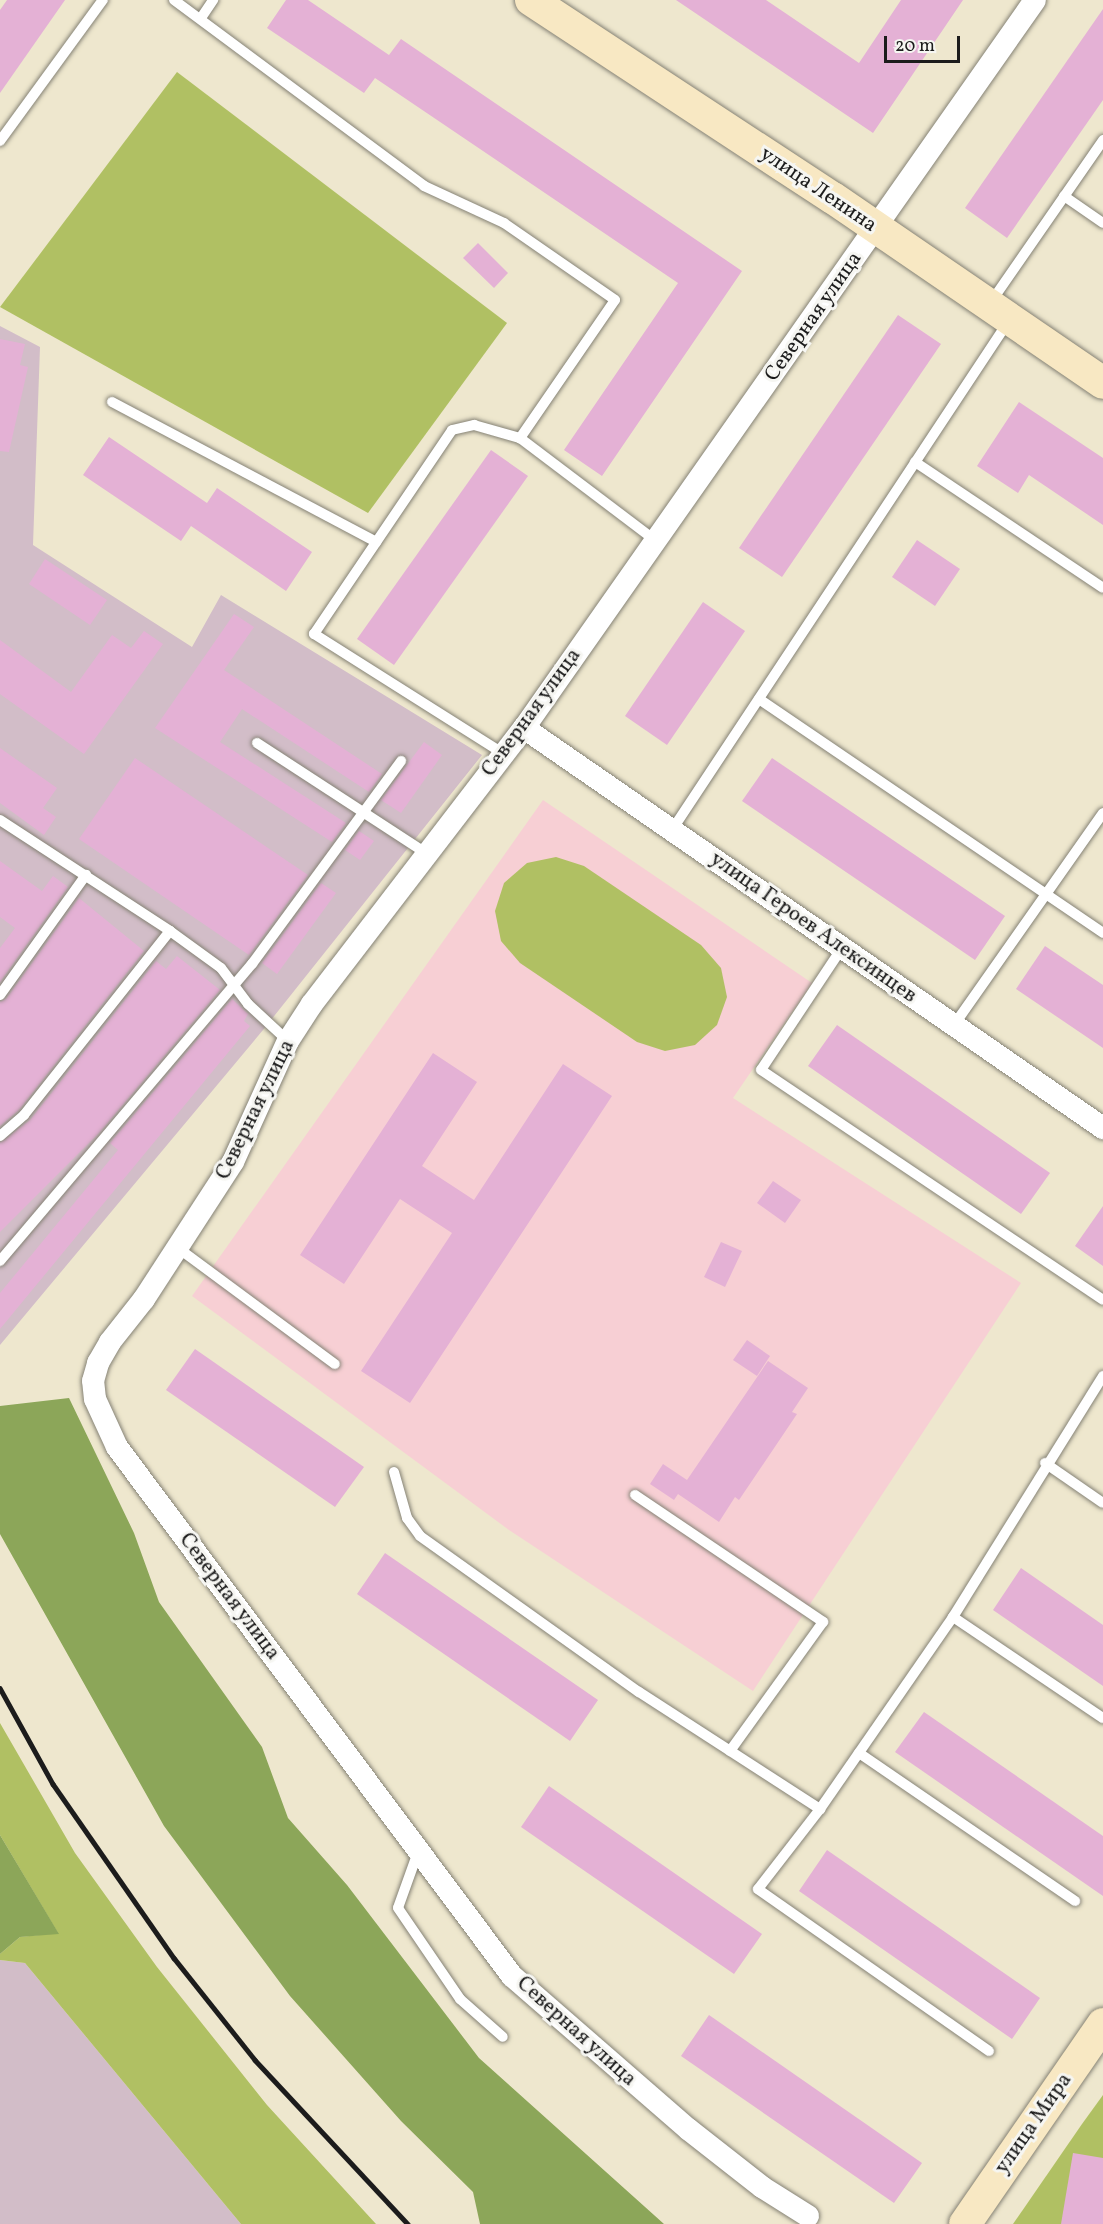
<!DOCTYPE html>
<html>
<head>
<meta charset="utf-8">
<style>
  body { margin:0 }
  #map { position:relative; width:1103px; height:2224px; overflow:hidden; background:#eee7ce; font-family:Vollkorn,serif }
  div>[style] { position:absolute }
  .built>* { inset:0; background:#f7cfd4 }
  .industrial>* { inset:0; background:#d2bdc8 }
  .green>* { inset:0; background:#b0c063 }
  .forest>* { inset:0; background:#8ca659 }
  .building>* { inset:0; background:#e4b1d5 }
  .roads { filter:drop-shadow(0 0 2px #858275) drop-shadow(0 0 2px #858275) }
  .lane>* { height:10px; margin:-5px; padding:0 5px; transform-origin:5px; border-radius:5px; background:#fff }
  .street>* { height:22px; margin:-11px; padding:0 11px; transform-origin:11px; border-radius:11px; background:#fff }
  .secondary>* { height:32px; margin:-16px; padding:0 16px; transform-origin:16px; border-radius:16px; background:#f8e8c3 }
  .rail>* { height:4.5px; margin:-2.25px; padding:0 2.25px; transform-origin:2.25px; border-radius:2.25px; background:#1c1c1c }
  span { translate:-50% -50%; white-space:nowrap; text-align:center; line-height:1.15; -webkit-text-stroke:6px #f6f6f2; paint-order:stroke }
  .street-label { font-size:21px; color:#1c1c1c }
  .scale { position:absolute; left:884px; top:36px; width:76px; height:27px; box-sizing:border-box; border:3px solid #1c1c1c; border-top:0; padding-left:8px; font-size:18px; line-height:21px; white-space:nowrap; color:#1c1c1c; -webkit-text-stroke:4px #f6f6f2; paint-order:stroke }
</style>
</head>
<body>
<div id="map">
  <div class="built">
    <div style="clip-path:polygon(543px 800px,812px 983px,733px 1098px,1021px 1283px,753px 1691px,509px 1530px,192px 1296px)"></div>
  </div>
  <div class="industrial">
    <div style="clip-path:polygon(0 326px,40px 347px,33px 545px,192px 647px,221px 595px,482px 755px,263px 1030px,0 1345px)"></div>
    <div style="clip-path:polygon(0 1960px,25px 1963px,241px 2224px,0 2224px)"></div>
  </div>
  <div class="green">
    <div style="clip-path:polygon(177px 72px,507px 323px,368px 513px,0 307px)"></div>
    <div style="clip-path:polygon(556px 857px,584px 866px,701px 945px,721px 968px,727px 997px,717px 1025px,695px 1045px,665px 1051px,637px 1042px,520px 963px,501px 941px,495px 911px,504px 883px,527px 863px)"></div>
    <div style="clip-path:polygon(0 1723px,75px 1853px,157px 1967px,267px 2105px,376px 2224px,241px 2224px,25px 1963px,0 1960px,0 1954px,20px 1937px,58px 1933px,0 1835px)"></div>
    <div style="clip-path:polygon(1103px 2095px,1103px 2224px,1013px 2224px,1082px 2124px)"></div>
  </div>
  <div class="forest">
    <div style="clip-path:polygon(69px 1398px,134px 1533px,159px 1602px,262px 1747px,288px 1818px,347px 1885px,479px 2058px,664px 2224px,480px 2224px,473px 2192px,401px 2121px,290px 1996px,164px 1826px,0 1534px,0 1406px)"></div>
    <div style="clip-path:polygon(0 1835px,59px 1934px,20px 1937px,0 1954px)"></div>
  </div>
  <div class="building">
    <div style="clip-path:polygon(7px 0,65px 0,0 93px,0 10px)"></div>
    <div style="clip-path:polygon(286px 0,308px 0,389px 55px,401px 39px,742px 271px,602px 476px,564px 450px,678px 283px,375px 78px,364px 93px,267px 28px)"></div>
    <div style="clip-path:polygon(676px 0,766px 0,859px 63px,901px 0,963px 0,873px 133px)"></div>
    <div style="clip-path:polygon(1103px 9px,1103px 100px,1007px 238px,965px 208px)"></div>
    <div style="clip-path:polygon(478px 243px,508px 273px,494px 288px,463px 258px)"></div>
    <div style="clip-path:polygon(898px 315px,941px 344px,782px 577px,739px 548px)"></div>
    <div style="clip-path:polygon(0 339px,25px 344px,20px 365px,28px 367px,9px 452px,0 451px)"></div>
    <div style="clip-path:polygon(1019px 402px,1103px 458px,1103px 525px,1029px 475px,1018px 493px,977px 466px)"></div>
    <div style="clip-path:polygon(109px 437px,207px 503px,217px 488px,312px 552px,286px 591px,191px 526px,181px 541px,83px 475px)"></div>
    <div style="clip-path:polygon(491px 450px,528px 476px,394px 665px,357px 639px)"></div>
    <div style="clip-path:polygon(917px 540px,960px 569px,935px 606px,892px 577px)"></div>
    <div style="clip-path:polygon(45px 559px,107px 600px,90px 625px,29px 584px)"></div>
    <div style="clip-path:polygon(703px 602px,745px 631px,667px 745px,625px 716px)"></div>
    <div style="clip-path:polygon(234px 614px,254px 627px,224px 670px,382px 774px,369px 792px,242px 709px,220px 742px,346px 823px,332px 842px,155px 728px)"></div>
    <div style="clip-path:polygon(144px 631px,163px 644px,84px 754px,0 694px,0 640px,71px 692px,112px 635px,131px 648px)"></div>
    <div style="clip-path:polygon(424px 742px,442px 755px,401px 813px,381px 800px)"></div>
    <div style="clip-path:polygon(0 748px,57px 788px,43px 808px,56px 817px,44px 835px,0 803px)"></div>
    <div style="clip-path:polygon(135px 758px,308px 875px,249px 955px,79px 839px)"></div>
    <div style="clip-path:polygon(772px 758px,1005px 916px,975px 960px,742px 801px)"></div>
    <div style="clip-path:polygon(359px 831px,374px 841px,360px 860px,345px 850px)"></div>
    <div style="clip-path:polygon(0 861px,42px 891px,53px 876px,68px 887px,0 982px,0 948px,15px 928px,0 917px)"></div>
    <div style="clip-path:polygon(321px 883px,336px 893px,277px 974px,262px 963px)"></div>
    <div style="clip-path:polygon(79px 898px,144px 951px,19px 1110px,0 1126px,0 1002px,6px 999px)"></div>
    <div style="clip-path:polygon(1045px 946px,1103px 985px,1103px 1048px,1016px 989px)"></div>
    <div style="clip-path:polygon(177px 956px,220px 990px,99px 1133px,0 1232px,0 1143px,30px 1120px,156px 961px,166px 969px)"></div>
    <div style="clip-path:polygon(232px 999px,248px 1014px,244px 1021px,250px 1026px,0 1329px,0 1293px,118px 1150px,110px 1143px)"></div>
    <div style="clip-path:polygon(837px 1025px,1050px 1173px,1021px 1214px,808px 1066px)"></div>
    <div style="clip-path:polygon(433px 1053px,477px 1082px,422px 1166px,474px 1200px,563px 1064px,612px 1096px,410px 1403px,361px 1371px,452px 1233px,400px 1199px,344px 1284px,300px 1255px)"></div>
    <div style="clip-path:polygon(773px 1181px,801px 1200px,785px 1223px,757px 1203px)"></div>
    <div style="clip-path:polygon(1103px 1206px,1103px 1266px,1075px 1246px)"></div>
    <div style="clip-path:polygon(721px 1242px,742px 1251px,725px 1287px,704px 1277px)"></div>
    <div style="clip-path:polygon(747px 1340px,770px 1356px,757px 1376px,733px 1360px)"></div>
    <div style="clip-path:polygon(195px 1349px,364px 1467px,335px 1507px,166px 1390px)"></div>
    <div style="clip-path:polygon(768px 1361px,808px 1388px,792px 1412px,797px 1414px,739px 1500px,735px 1497px,719px 1522px,678px 1494px,674px 1500px,650px 1484px,663px 1464px,687px 1480px)"></div>
    <div style="clip-path:polygon(385px 1553px,598px 1700px,570px 1741px,357px 1594px)"></div>
    <div style="clip-path:polygon(1021px 1568px,1103px 1625px,1103px 1686px,993px 1610px)"></div>
    <div style="clip-path:polygon(924px 1712px,1103px 1836px,1103px 1896px,895px 1752px)"></div>
    <div style="clip-path:polygon(549px 1786px,762px 1934px,734px 1974px,521px 1827px)"></div>
    <div style="clip-path:polygon(827px 1850px,1040px 1998px,1012px 2039px,799px 1891px)"></div>
    <div style="clip-path:polygon(709px 2015px,922px 2163px,894px 2203px,681px 2056px)"></div>
    <div style="clip-path:polygon(1073px 2153px,1103px 2158px,1103px 2224px,1061px 2224px)"></div>
  </div>
  <div class="roads">
    <div class="lane">
      <div style="left:174px;top:0;width:312px;rotate:36.6deg"></div>
      <div style="left:424px;top:186px;width:88px;rotate:24.8deg"></div>
      <div style="left:504px;top:223px;width:135px;rotate:34.7deg"></div>
      <div style="left:615px;top:300px;width:168px;rotate:124.5deg"></div>
      <div style="left:201px;top:18px;width:22px;rotate:-56deg"></div>
      <div style="left:0;top:141px;width:175px;rotate:-53.9deg"></div>
      <div style="left:1064px;top:196px;width:47px;rotate:34.7deg"></div>
      <div style="left:991px;top:302px;width:197px;rotate:-55.3deg"></div>
      <div style="left:112px;top:402px;width:299px;rotate:27.9deg"></div>
      <div style="left:915px;top:462px;width:226px;rotate:33.8deg"></div>
      <div style="left:759px;top:699px;width:416px;rotate:34.2deg"></div>
      <div style="left:257px;top:743px;width:202px;rotate:33.1deg"></div>
      <div style="left:504px;top:754px;width:225px;rotate:-147.7deg"></div>
      <div style="left:314px;top:634px;width:246px;rotate:-55.9deg"></div>
      <div style="left:452px;top:430px;width:23px;rotate:-13deg"></div>
      <div style="left:474px;top:425px;width:48px;rotate:15.8deg"></div>
      <div style="left:520px;top:438px;width:171px;rotate:37.1deg"></div>
      <div style="left:0;top:820px;width:203px;rotate:33.1deg"></div>
      <div style="left:170px;top:931px;width:63px;rotate:36deg"></div>
      <div style="left:221px;top:968px;width:45px;rotate:53.1deg"></div>
      <div style="left:248px;top:1004px;width:54px;rotate:42.8deg"></div>
      <div style="left:672px;top:830px;width:609px;rotate:-56.52deg"></div>
      <div style="left:842px;top:948px;width:146px;rotate:123.6deg"></div>
      <div style="left:761px;top:1070px;width:412px;rotate:33.9deg"></div>
      <div style="left:0;top:995px;width:148px;rotate:-54.4deg"></div>
      <div style="left:954px;top:1025px;width:259px;rotate:-54.9deg"></div>
      <div style="left:0;top:1136px;width:32px;rotate:-41deg"></div>
      <div style="left:24px;top:1115px;width:235px;rotate:-51.6deg"></div>
      <div style="left:178px;top:1248px;width:195px;rotate:36.5deg"></div>
      <div style="left:0;top:1261px;width:390px;rotate:-49.7deg"></div>
      <div style="left:252px;top:964px;width:252px;rotate:-53.7deg"></div>
      <div style="left:1045px;top:1463px;width:70px;rotate:34.6deg"></div>
      <div style="left:394px;top:1472px;width:48px;rotate:74.2deg"></div>
      <div style="left:407px;top:1518px;width:22px;rotate:54deg"></div>
      <div style="left:420px;top:1536px;width:269px;rotate:35.5deg"></div>
      <div style="left:639px;top:1692px;width:216px;rotate:32.9deg"></div>
      <div style="left:635px;top:1495px;width:227px;rotate:34deg"></div>
      <div style="left:823px;top:1622px;width:159px;rotate:125.8deg"></div>
      <div style="left:953px;top:1617px;width:181px;rotate:34deg"></div>
      <div style="left:859px;top:1753px;width:262px;rotate:34.4deg"></div>
      <div style="left:418px;top:1852px;width:59px;rotate:109.7deg"></div>
      <div style="left:398px;top:1908px;width:110px;rotate:55.7deg"></div>
      <div style="left:460px;top:1999px;width:57px;rotate:41.5deg"></div>
      <div style="left:989px;top:2051px;width:282px;rotate:-145deg"></div>
      <div style="left:758px;top:1889px;width:101px;rotate:-52.2deg"></div>
      <div style="left:820px;top:1809px;width:234px;rotate:-55.3deg"></div>
      <div style="left:953px;top:1617px;width:284px;rotate:-58.1deg"></div>
    </div>
    <div class="street">
      <div style="left:524px;top:728px;width:704px;rotate:34.64deg"></div>
      <div style="left:808px;top:2216px;width:54px;rotate:-147.8deg"></div>
      <div style="left:762px;top:2187px;width:94px;rotate:-141.9deg"></div>
      <div style="left:688px;top:2129px;width:233px;rotate:-139deg"></div>
      <div style="left:512px;top:1976px;width:660px;rotate:-126.75deg"></div>
      <div style="left:117px;top:1447px;width:53px;rotate:-114.6deg"></div>
      <div style="left:95px;top:1399px;width:18px;rotate:-96deg"></div>
      <div style="left:93px;top:1381px;width:19px;rotate:-74deg"></div>
      <div style="left:98px;top:1363px;width:24px;rotate:-60deg"></div>
      <div style="left:110px;top:1342px;width:55px;rotate:-51.7deg"></div>
      <div style="left:144px;top:1299px;width:163px;rotate:-57deg"></div>
      <div style="left:233px;top:1162px;width:133px;rotate:-65.6deg"></div>
      <div style="left:288px;top:1041px;width:44px;rotate:-57deg"></div>
      <div style="left:312px;top:1004px;width:348px;rotate:-52.5deg"></div>
      <div style="left:524px;top:728px;width:889px;rotate:-54.93deg"></div>
    </div>
    <div class="secondary">
      <div style="left:531px;top:0;width:361px;rotate:33.3deg"></div>
      <div style="left:833px;top:198px;width:327px;rotate:34.4deg"></div>
      <div style="left:965px;top:2224px;width:243px;rotate:-55.4deg"></div>
    </div>
  </div>
  <div class="rail">
    <div style="left:0;top:1688px;width:110px;rotate:61.1deg"></div>
    <div style="left:53px;top:1784px;width:212px;rotate:55.2deg"></div>
    <div style="left:174px;top:1958px;width:130px;rotate:51.5deg"></div>
    <div style="left:255px;top:2060px;width:224px;rotate:47deg"></div>
  </div>
  <div class="street-label">
    <span style="left:818px;top:190px;rotate:34deg">улица Ленина</span>
    <span style="left:814px;top:317px;rotate:-55deg">Северная улица</span>
    <span style="left:532px;top:713px;rotate:-54deg">Северная улица</span>
    <span style="left:813px;top:928px;rotate:35deg">улица Героев Алексинцев</span>
    <span style="left:256px;top:1110px;rotate:-64deg">Северная улица</span>
    <span style="left:229px;top:1597px;rotate:53deg">Северная улица</span>
    <span style="left:576px;top:2032px;rotate:42deg">Северная улица</span>
    <span style="left:1034px;top:2124px;rotate:-55deg">улица Мира</span>
  </div>
  <div class="scale">20 m</div>
</div>
</body>
</html>
